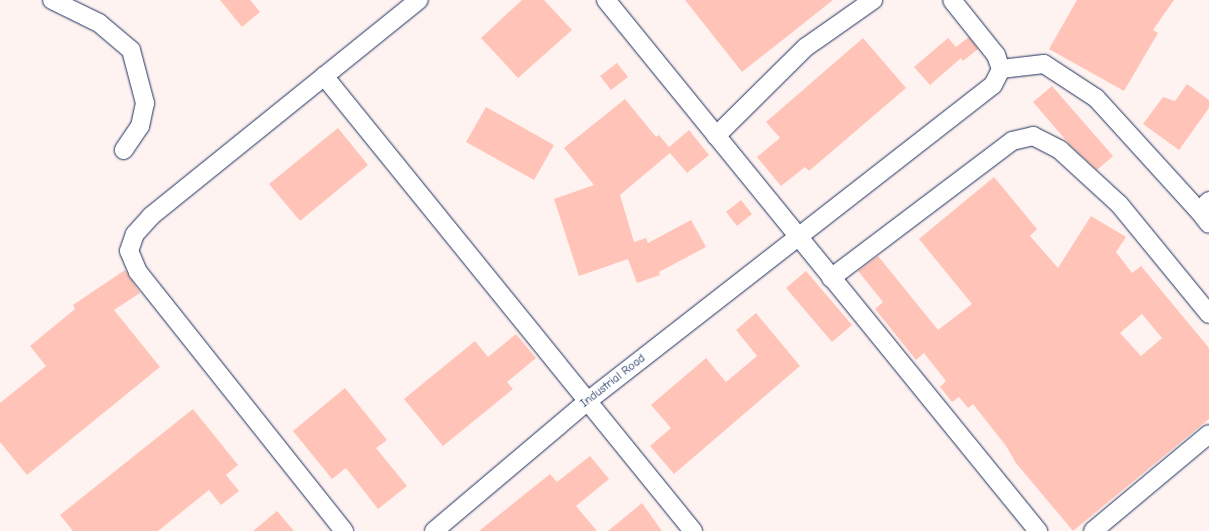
<!DOCTYPE html>
<html>
<head>
<meta charset="utf-8">
<style>
  body { margin:0 }
  #map { position:relative; width:1209px; height:531px; overflow:hidden; background:#fff3f1; font-family:"Comic Neue",sans-serif }
  div>[style] { position:absolute }
  .building>* { inset:0; background:#ffc4b7 }
  .roads { filter:drop-shadow(0 0 1px #1b2f5e) drop-shadow(0 0 1px #1b2f5e) }
  .minor>* { height:18px; margin:-9px; padding:0 9px; transform-origin:9px; border-radius:9px; background:#fff }
  span { translate:-50% -50%; white-space:nowrap; text-align:center; line-height:1.15; -webkit-text-stroke:3px #fff; paint-order:stroke }
  .street-label { font-size:12px; color:#1b2f5e }
</style>
</head>
<body>
<div id="map">
  <div class="building">
    <div style="clip-path:polygon(220px 0,250px 0,260px 12px,242px 27px)"></div>
    <div style="clip-path:polygon(522px 0,544px 0,572px 30px,518px 78px,481px 38px)"></div>
    <div style="clip-path:polygon(685px 0,833px 0,742px 72px)"></div>
    <div style="clip-path:polygon(1077px 0,1174px 0,1153px 30px,1158px 33px,1124px 91px,1049px 49px)"></div>
    <div style="clip-path:polygon(969px 37px,978px 49px,963px 61px,961px 58px,930px 85px,914px 67px,948px 38px,956px 47px)"></div>
    <div style="clip-path:polygon(863px 38px,906px 88px,809px 171px,805px 167px,781px 186px,757px 157px,780px 138px,766px 122px)"></div>
    <div style="clip-path:polygon(617px 63px,628px 77px,611px 90px,600px 76px)"></div>
    <div style="clip-path:polygon(1187px 84px,1209px 100px,1209px 108px,1179px 150px,1143px 124px,1163px 97px,1175px 101px)"></div>
    <div style="clip-path:polygon(1052px 86px,1113px 156px,1097px 170px,1070px 145px,1033px 102px)"></div>
    <div style="clip-path:polygon(625px 99px,656px 137px,659px 135px,669px 147px,689px 130px,709px 155px,687px 173px,670px 153px,620px 195px,634px 242px,646px 238px,648px 243px,691px 220px,706px 247px,659px 272px,660px 275px,637px 283px,628px 259px,579px 276px,554px 199px,594px 185px,564px 148px)"></div>
    <div style="clip-path:polygon(486px 107px,554px 145px,534px 180px,466px 142px)"></div>
    <div style="clip-path:polygon(338px 128px,368px 165px,300px 221px,269px 184px)"></div>
    <div style="clip-path:polygon(evenodd,994px 177px,1037px 229px,1030px 236px,1058px 268px,1091px 216px,1126px 237px,1116px 252px,1132px 273px,1141px 266px,1209px 348px,1209px 419px,1073px 531px,1016px 463px,1006px 446px,973px 404px,968px 408px,959px 397px,952px 402px,940px 387px,946px 381px,924px 353px,916px 360px,875px 309px,883px 302px,858px 271px,878px 256px,938px 330px,972px 304px,919px 239px,994px 177px,1142px 314px,1162px 338px,1141px 356px,1120px 333px,1142px 314px)"></div>
    <div style="clip-path:polygon(741px 200px,752px 214px,737px 226px,726px 212px)"></div>
    <div style="clip-path:polygon(125px 270px,140px 293px,114px 310px,160px 367px,27px 475px,0 442px,0 403px,46px 366px,30px 346px,75px 309px,73px 305px)"></div>
    <div style="clip-path:polygon(806px 271px,852px 325px,832px 342px,786px 288px)"></div>
    <div style="clip-path:polygon(756px 313px,800px 366px,674px 474px,650px 446px,671px 428px,651px 405px,706px 358px,726px 382px,757px 356px,736px 330px)"></div>
    <div style="clip-path:polygon(516px 334px,536px 358px,507px 382px,513px 389px,443px 446px,404px 399px,475px 341px,488px 357px)"></div>
    <div style="clip-path:polygon(345px 388px,387px 440px,376px 448px,407px 486px,378px 509px,346px 468px,332px 479px,293px 431px)"></div>
    <div style="clip-path:polygon(193px 409px,238px 465px,226px 475px,239px 491px,221px 505px,209px 490px,158px 531px,73px 531px,60px 515px)"></div>
    <div style="clip-path:polygon(590px 456px,609px 479px,576px 506px,597px 531px,479px 531px,550px 474px,557px 482px)"></div>
    <div style="clip-path:polygon(642px 503px,662px 531px,608px 531px)"></div>
    <div style="clip-path:polygon(277px 511px,294px 531px,253px 531px)"></div>
  </div>
  <div class="roads">
    <div class="minor">
      <div style="left:52px;top:0;width:52px;rotate:26.1deg"></div>
      <div style="left:99px;top:23px;width:42px;rotate:40.2deg"></div>
      <div style="left:131px;top:50px;width:55px;rotate:75.2deg"></div>
      <div style="left:145px;top:103px;width:24px;rotate:102deg"></div>
      <div style="left:140px;top:126px;width:29px;rotate:124deg"></div>
      <div style="left:606px;top:0;width:685px;rotate:50.87deg"></div>
      <div style="left:1001px;top:69px;width:43px;rotate:-6.6deg"></div>
      <div style="left:1044px;top:64px;width:62px;rotate:33.2deg"></div>
      <div style="left:1096px;top:98px;width:153px;rotate:47.7deg"></div>
      <div style="left:324px;top:76px;width:586px;rotate:50.96deg"></div>
      <div style="left:716px;top:136px;width:127px;rotate:-44.7deg"></div>
      <div style="left:806px;top:47px;width:82px;rotate:-35deg"></div>
      <div style="left:1209px;top:201px;width:14px;rotate:135deg"></div>
      <div style="left:1199px;top:211px;width:16px;rotate:52deg"></div>
      <div style="left:831px;top:278px;width:227px;rotate:-37.1deg"></div>
      <div style="left:1012px;top:141px;width:22px;rotate:-13deg"></div>
      <div style="left:1033px;top:136px;width:30px;rotate:27deg"></div>
      <div style="left:1060px;top:150px;width:80px;rotate:42.5deg"></div>
      <div style="left:1119px;top:204px;width:142px;rotate:50.7deg"></div>
      <div style="left:344px;top:531px;width:331px;rotate:-128.5deg"></div>
      <div style="left:138px;top:272px;width:23px;rotate:-113deg"></div>
      <div style="left:129px;top:251px;width:18px;rotate:-71deg"></div>
      <div style="left:135px;top:234px;width:24px;rotate:-48deg"></div>
      <div style="left:151px;top:216px;width:344px;rotate:-38.9deg"></div>
      <div style="left:434px;top:531px;width:203px;rotate:-40.2deg"></div>
      <div style="left:589px;top:400px;width:512px;rotate:-37.94deg"></div>
      <div style="left:993px;top:85px;width:18px;rotate:-63deg"></div>
      <div style="left:1001px;top:69px;width:15px;rotate:-110deg"></div>
      <div style="left:996px;top:55px;width:70px;rotate:-128.7deg"></div>
      <div style="left:1093px;top:531px;width:151px;rotate:-39.9deg"></div>
    </div>
  </div>
  <div class="street-label">
    <span style="left:613px;top:381px;rotate:-38deg">Industrial Road</span>
  </div>
</div>
</body>
</html>
